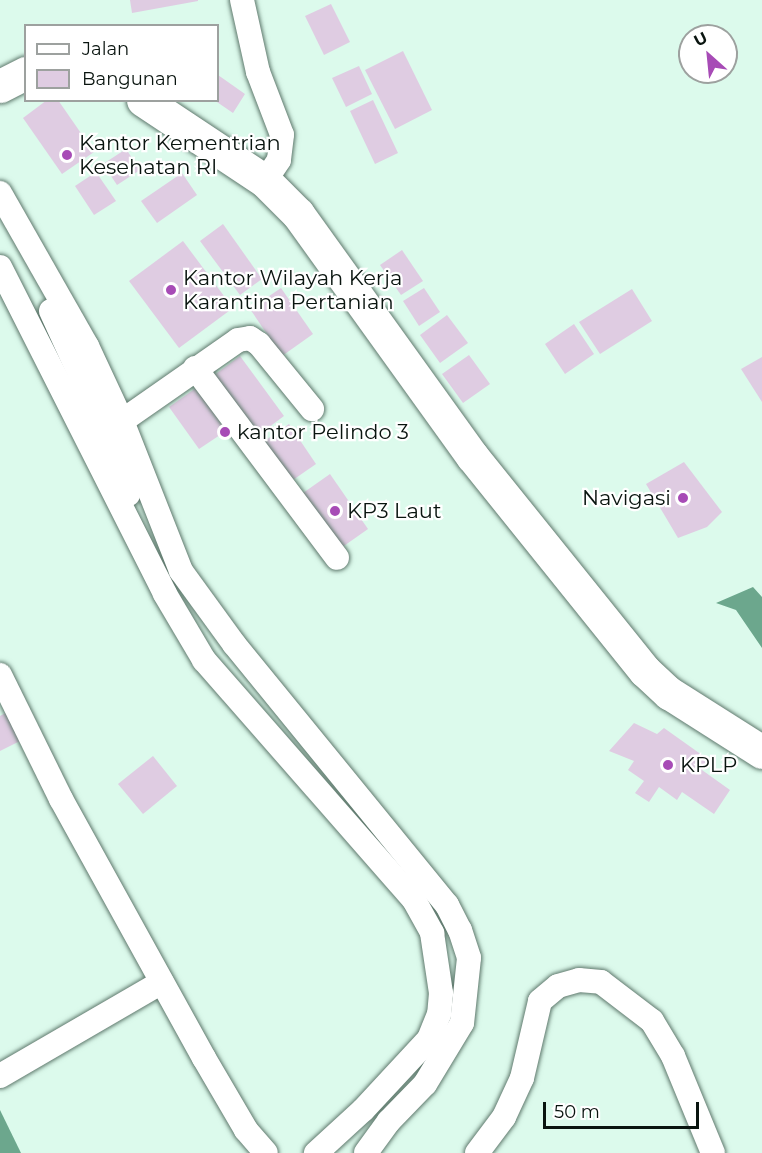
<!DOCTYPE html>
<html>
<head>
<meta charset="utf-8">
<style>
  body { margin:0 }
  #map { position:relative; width:762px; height:1153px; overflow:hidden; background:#dcfaec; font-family:Montserrat,sans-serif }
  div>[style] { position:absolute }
  .water>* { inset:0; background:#6ca78d }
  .building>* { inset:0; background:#dfcce2 }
  .roads { filter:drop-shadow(0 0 2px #5f796d) drop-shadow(0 0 2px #5f796d) }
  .minor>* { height:24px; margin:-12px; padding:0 12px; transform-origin:12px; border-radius:12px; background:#fff }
  .highway>* { height:33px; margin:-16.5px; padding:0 16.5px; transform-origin:16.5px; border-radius:16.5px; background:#fff }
  .dots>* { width:16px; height:16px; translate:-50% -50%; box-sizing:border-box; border:3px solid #fff; border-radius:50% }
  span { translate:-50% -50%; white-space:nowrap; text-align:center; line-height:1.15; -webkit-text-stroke:4.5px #fff; paint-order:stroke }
  .poi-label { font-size:21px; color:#09140f }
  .left { translate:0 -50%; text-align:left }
  .right { translate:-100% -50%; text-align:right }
  .legend { position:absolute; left:24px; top:24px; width:195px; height:78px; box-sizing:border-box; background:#fff; border:2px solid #9da19f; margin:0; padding:8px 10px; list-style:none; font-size:18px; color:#09140f }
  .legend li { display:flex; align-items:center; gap:12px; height:30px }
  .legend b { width:30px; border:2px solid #9da19f }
  .north { position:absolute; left:678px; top:24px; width:60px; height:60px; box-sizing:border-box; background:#fff; border:2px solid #9da19f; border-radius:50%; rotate:333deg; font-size:16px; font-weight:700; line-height:24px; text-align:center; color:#09140f }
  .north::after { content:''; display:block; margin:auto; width:21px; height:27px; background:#a74bb6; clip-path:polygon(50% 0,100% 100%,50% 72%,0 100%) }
  .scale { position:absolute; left:543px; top:1102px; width:156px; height:27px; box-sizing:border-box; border:3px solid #09140f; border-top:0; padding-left:8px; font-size:18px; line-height:21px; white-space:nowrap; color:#09140f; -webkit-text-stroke:4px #fff; paint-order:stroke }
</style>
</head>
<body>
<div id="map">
  <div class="water">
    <div style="clip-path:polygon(753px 587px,762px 597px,762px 648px,736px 610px,716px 603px)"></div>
    <div style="clip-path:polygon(0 1110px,21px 1153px,0 1153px)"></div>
  </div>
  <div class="building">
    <div style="clip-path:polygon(130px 0,198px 0,198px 1px,132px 13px)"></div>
    <div style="clip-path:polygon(331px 4px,350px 42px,324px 55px,305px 16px)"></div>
    <div style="clip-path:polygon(403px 51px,432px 110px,395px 129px,365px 70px)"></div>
    <div style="clip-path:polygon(359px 66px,372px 94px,346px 107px,332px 78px)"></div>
    <div style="clip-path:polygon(218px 75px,245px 94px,233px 113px,214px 100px,218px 100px)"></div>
    <div style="clip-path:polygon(47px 100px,58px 100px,94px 152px,62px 174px,23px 118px)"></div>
    <div style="clip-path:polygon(373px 100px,398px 153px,375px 164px,350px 111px)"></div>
    <div style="clip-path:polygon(126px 149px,140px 170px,117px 185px,103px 164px)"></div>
    <div style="clip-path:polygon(96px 172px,116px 201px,94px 215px,75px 186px)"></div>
    <div style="clip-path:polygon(182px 173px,197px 195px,157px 223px,141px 201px)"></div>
    <div style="clip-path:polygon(223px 224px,262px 279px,240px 295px,200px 241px)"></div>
    <div style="clip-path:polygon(183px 241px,233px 308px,179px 348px,129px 281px)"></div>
    <div style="clip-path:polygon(402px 250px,423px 281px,401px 295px,380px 265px)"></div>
    <div style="clip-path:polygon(281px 288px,313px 334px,282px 356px,250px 309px)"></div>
    <div style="clip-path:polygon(424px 288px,440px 312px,419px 326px,403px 301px)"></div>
    <div style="clip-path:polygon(632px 289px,652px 321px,600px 354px,579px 322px)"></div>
    <div style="clip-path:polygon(447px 315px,468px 343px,440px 363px,420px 335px)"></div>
    <div style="clip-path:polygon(574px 324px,594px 354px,565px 374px,545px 344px)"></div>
    <div style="clip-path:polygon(469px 355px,490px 384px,463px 403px,442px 374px)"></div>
    <div style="clip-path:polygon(240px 356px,284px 416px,257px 436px,213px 376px)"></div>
    <div style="clip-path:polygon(762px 357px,762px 402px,741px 369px)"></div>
    <div style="clip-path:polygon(196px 388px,226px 431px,199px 449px,169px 407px)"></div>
    <div style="clip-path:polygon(289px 424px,316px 464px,290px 482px,263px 442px)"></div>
    <div style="clip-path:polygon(684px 462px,722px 512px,707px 527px,678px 538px,646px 484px)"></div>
    <div style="clip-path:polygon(330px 474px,368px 529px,341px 548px,303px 493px)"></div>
    <div style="clip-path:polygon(9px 711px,24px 739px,0 751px,0 716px)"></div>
    <div style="clip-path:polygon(634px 723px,657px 734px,664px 728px,709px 760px,702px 770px,730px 790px,714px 814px,682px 792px,677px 800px,659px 787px,649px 802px,635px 793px,644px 781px,628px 770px,634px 761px,609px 751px)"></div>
    <div style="clip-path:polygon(153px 756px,177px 786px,143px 814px,118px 784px)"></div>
  </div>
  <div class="roads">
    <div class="minor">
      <div style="left:242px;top:0;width:74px;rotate:77.5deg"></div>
      <div style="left:258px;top:72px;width:67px;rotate:69.1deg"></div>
      <div style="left:282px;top:135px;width:25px;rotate:97deg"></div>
      <div style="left:279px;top:160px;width:25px;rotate:124deg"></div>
      <div style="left:0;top:193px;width:176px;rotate:60.4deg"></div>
      <div style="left:87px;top:346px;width:83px;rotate:65deg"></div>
      <div style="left:122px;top:421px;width:161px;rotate:68.5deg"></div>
      <div style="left:181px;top:571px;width:90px;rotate:54deg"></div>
      <div style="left:234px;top:644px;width:337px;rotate:50.8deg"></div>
      <div style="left:447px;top:905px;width:28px;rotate:63deg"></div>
      <div style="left:460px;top:930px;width:29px;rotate:72deg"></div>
      <div style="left:469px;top:958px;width:65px;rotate:96.1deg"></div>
      <div style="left:462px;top:1023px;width:71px;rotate:121.2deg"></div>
      <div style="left:425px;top:1084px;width:52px;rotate:134.2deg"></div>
      <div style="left:389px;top:1121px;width:39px;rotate:126deg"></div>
      <div style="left:0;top:267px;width:366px;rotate:63.2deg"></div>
      <div style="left:165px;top:594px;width:77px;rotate:59.4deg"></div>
      <div style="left:204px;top:660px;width:319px;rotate:48.8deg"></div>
      <div style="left:414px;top:900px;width:38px;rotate:61deg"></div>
      <div style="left:432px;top:933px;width:61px;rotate:81.5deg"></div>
      <div style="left:441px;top:993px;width:21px;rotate:95deg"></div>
      <div style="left:439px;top:1014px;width:27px;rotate:112deg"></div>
      <div style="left:429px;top:1039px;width:97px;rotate:132.9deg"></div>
      <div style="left:363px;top:1110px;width:64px;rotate:137.5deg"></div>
      <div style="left:51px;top:311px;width:158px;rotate:65.4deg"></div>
      <div style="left:117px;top:455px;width:41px;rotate:74.2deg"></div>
      <div style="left:195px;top:368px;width:237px;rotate:53.2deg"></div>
      <div style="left:122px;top:421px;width:141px;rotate:-34.9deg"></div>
      <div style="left:238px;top:340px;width:12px;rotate:-9deg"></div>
      <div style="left:250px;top:338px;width:11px;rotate:34deg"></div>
      <div style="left:259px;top:344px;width:84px;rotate:50.8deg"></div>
      <div style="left:0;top:675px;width:138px;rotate:63.8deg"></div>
      <div style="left:61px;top:799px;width:296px;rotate:61.1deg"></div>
      <div style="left:204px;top:1058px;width:83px;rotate:59.7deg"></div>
      <div style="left:246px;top:1130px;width:30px;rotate:49deg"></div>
      <div style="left:0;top:1076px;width:187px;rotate:-30.1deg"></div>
      <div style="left:477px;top:1153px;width:45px;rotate:-53.1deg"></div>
      <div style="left:504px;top:1117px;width:43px;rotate:-65.2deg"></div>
      <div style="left:522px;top:1078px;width:79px;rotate:-76.8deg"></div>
      <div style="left:540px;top:1001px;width:23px;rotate:-40deg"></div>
      <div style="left:558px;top:986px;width:22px;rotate:-16deg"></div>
      <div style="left:579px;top:980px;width:22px;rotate:5deg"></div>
      <div style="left:601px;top:982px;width:64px;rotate:37.4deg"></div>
      <div style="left:652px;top:1021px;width:41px;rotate:59deg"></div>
      <div style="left:673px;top:1056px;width:105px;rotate:67.6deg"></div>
    </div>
    <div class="highway">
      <div style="left:0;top:86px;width:29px;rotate:-27deg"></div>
      <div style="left:143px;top:100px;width:146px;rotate:33.6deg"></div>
      <div style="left:265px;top:181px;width:47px;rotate:45deg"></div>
      <div style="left:298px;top:214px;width:298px;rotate:54.3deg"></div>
      <div style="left:472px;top:456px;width:276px;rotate:51.2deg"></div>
      <div style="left:645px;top:671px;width:33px;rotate:43deg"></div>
      <div style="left:669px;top:693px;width:110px;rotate:32.4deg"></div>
    </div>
  </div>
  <div class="dots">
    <div style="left:67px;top:155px;background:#a74bb6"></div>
    <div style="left:171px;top:290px;background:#a74bb6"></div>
    <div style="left:225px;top:432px;background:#a74bb6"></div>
    <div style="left:683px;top:498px;background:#a74bb6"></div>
    <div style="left:335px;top:511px;background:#a74bb6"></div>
    <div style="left:668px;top:765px;background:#a74bb6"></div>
  </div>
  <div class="poi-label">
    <span class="left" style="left:79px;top:155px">Kantor Kementrian<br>Kesehatan RI</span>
    <span class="left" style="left:183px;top:290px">Kantor Wilayah Kerja<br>Karantina Pertanian</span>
    <span class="left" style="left:237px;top:432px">kantor Pelindo 3</span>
    <span class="right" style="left:671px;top:498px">Navigasi</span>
    <span class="left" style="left:347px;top:511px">KP3 Laut</span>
    <span class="left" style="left:680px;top:765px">KPLP</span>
  </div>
  <ul class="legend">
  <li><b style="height:8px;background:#fff"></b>Jalan</li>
  <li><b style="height:16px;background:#dfcce2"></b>Bangunan</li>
  </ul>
  <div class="north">U</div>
  <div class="scale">50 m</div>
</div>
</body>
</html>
